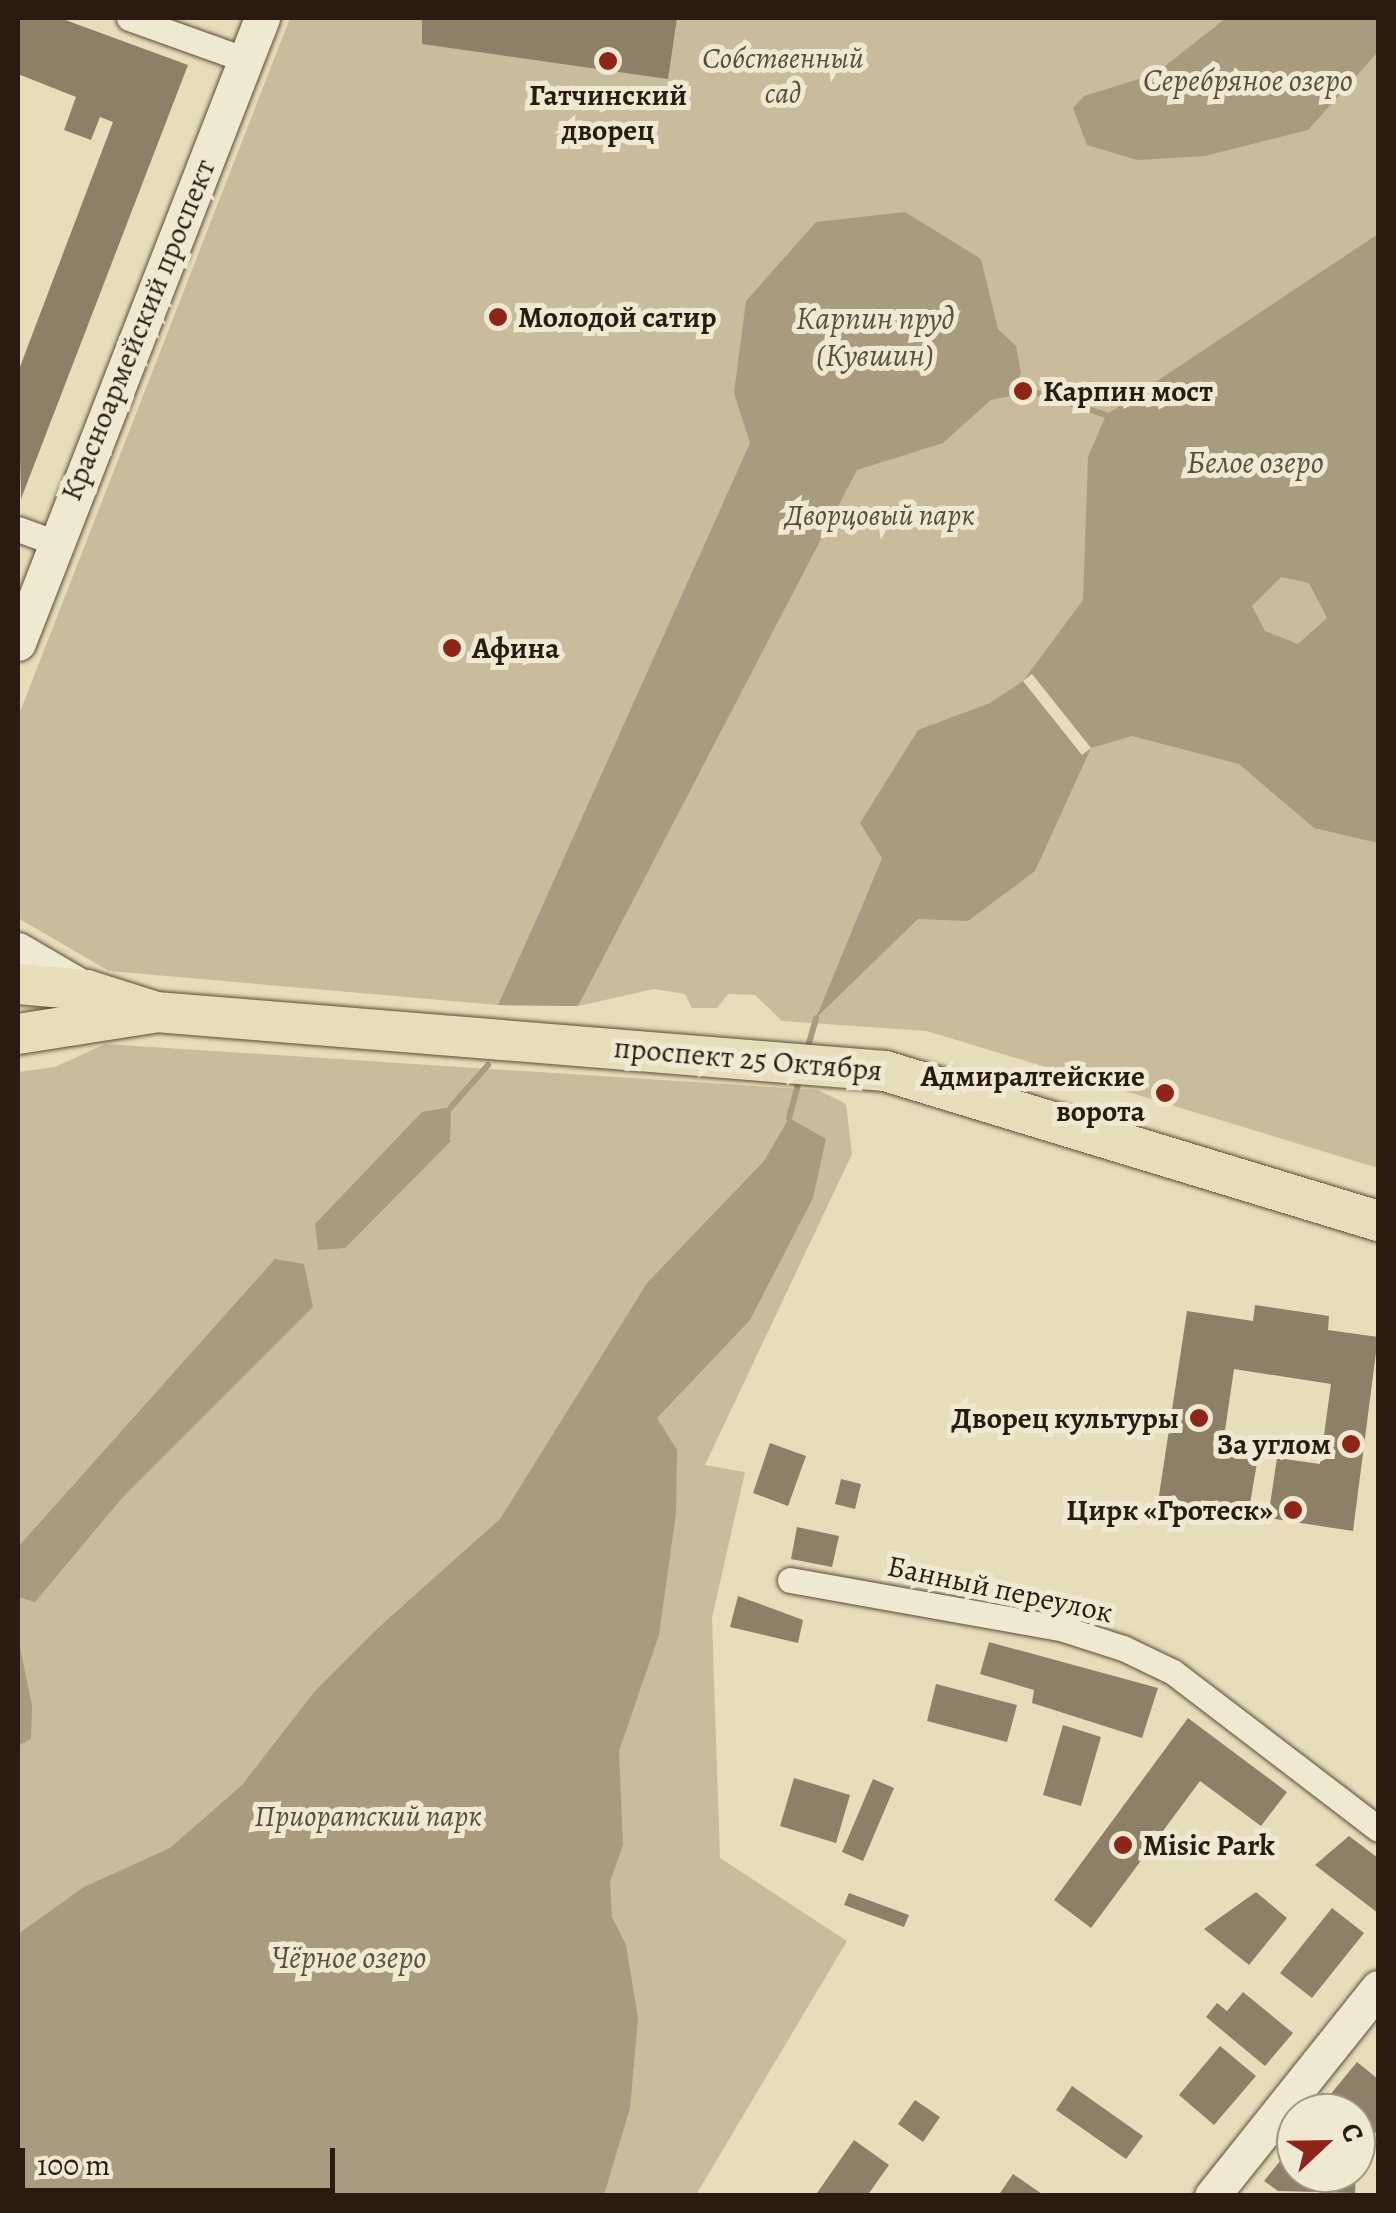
<!DOCTYPE html>
<html>
<head>
<meta charset="utf-8">
<style>
  body { margin:0 }
  #map { position:relative; width:1396px; height:2213px; overflow:hidden; background:#e8ddba; font-family:Alegreya,serif }
  div>[style] { position:absolute }
  .green>* { inset:0; background:#c8bc9d }
  .water>* { inset:0; background:#a89b80 }
  .pier>* { inset:0; background:#e8ddba }
  .stream>* { height:6px; margin:-3px; padding:0 3px; transform-origin:3px; border-radius:3px; background:#a89b80 }
  .building>* { inset:0; background:#8d7f68 }
  .roads { filter:drop-shadow(0 0 2px #5a4b3a) drop-shadow(0 0 2px #5a4b3a) }
  .street>* { height:25px; margin:-12.5px; padding:0 12.5px; transform-origin:12.5px; border-radius:12.5px; background:#f0e9d2 }
  .secondary>* { height:35px; margin:-17.5px; padding:0 17.5px; transform-origin:17.5px; border-radius:17.5px; background:#f0e9d2 }
  .primary>* { height:40px; margin:-20px; padding:0 20px; transform-origin:20px; border-radius:20px; background:#e8ddba }
  .dots>* { width:28px; height:28px; translate:-50% -50%; box-sizing:border-box; border:5px solid #f0e9d2; border-radius:50% }
  span { translate:-50% -50%; white-space:nowrap; text-align:center; line-height:1.15; -webkit-text-stroke:10px #f0e9d2; paint-order:stroke }
  .park-label { font-size:30px; color:#5a4b3a; font-style:italic }
  .poi-label { font-size:30px; color:#2b1a10; font-weight:700 }
  .left { translate:0 -50%; text-align:left }
  .right { translate:-100% -50%; text-align:right }
  .street-label { font-size:30px; color:#2b1a10 }
  .water-label { font-size:32px; color:#5d4e3d; font-style:italic }
  .frame { position:absolute; inset:0; border:20px solid #2b1a10; pointer-events:none }
  .north { position:absolute; left:1276px; top:2093px; width:100px; height:100px; box-sizing:border-box; background:#f0e9d2; border:2px solid #a19684; border-radius:50%; rotate:68deg; font-size:28px; font-weight:700; line-height:40px; text-align:center; color:#2b1a10 }
  .north::after { content:''; display:block; margin:auto; width:35px; height:45px; background:#8f2418; clip-path:polygon(50% 0,100% 100%,50% 72%,0 100%) }
  .scale { position:absolute; left:20px; top:2148px; width:315px; height:45px; box-sizing:border-box; border:5px solid #2b1a10; border-top:0; padding-left:12px; font-size:30px; line-height:35px; white-space:nowrap; color:#2b1a10; -webkit-text-stroke:8px #f0e9d2; paint-order:stroke }
</style>
</head>
<body>
<div id="map">
  <div class="green">
    <div style="clip-path:polygon(290px 18px,1378px 18px,1378px 1168px,927px 1031px,782px 1021px,755px 995px,728px 994px,717px 1008px,692px 1008px,685px 994px,654px 989px,578px 1006px,498px 1005px,109px 971px,18px 918px,18px 717px)"></div>
    <div style="clip-path:polygon(105px 1044px,818px 1090px,846px 1104px,852px 1154px,705px 1465px,745px 1472px,712px 1618px,720px 1858px,847px 1941px,696px 2195px,18px 2195px,18px 1072px,55px 1067px)"></div>
  </div>
  <div class="water">
    <div style="clip-path:polygon(1226px 18px,1378px 18px,1378px 52px,1308px 130px,1205px 156px,1137px 160px,1087px 145px,1073px 108px,1084px 96px,1155px 74px)"></div>
    <div style="clip-path:polygon(905px 212px,981px 259px,998px 329px,1016px 346px,1021px 373px,1011px 396px,991px 400px,943px 443px,857px 470px,578px 1006px,498px 1005px,750px 443px,734px 393px,746px 301px,816px 222px)"></div>
    <div style="clip-path:polygon(evenodd,1378px 234px,1378px 843px,1314px 828px,1239px 764px,1132px 736px,1091px 748px,1035px 871px,968px 921px,918px 919px,816px 1018px,882px 858px,860px 823px,918px 730px,990px 703px,1023px 681px,1083px 600px,1088px 457px,1106px 415px,1378px 234px,1281px 577px,1309px 583px,1327px 618px,1298px 644px,1265px 631px,1252px 606px,1281px 577px)"></div>
    <div style="clip-path:polygon(451px 1107px,450px 1142px,345px 1248px,318px 1250px,315px 1224px,422px 1112px)"></div>
    <div style="clip-path:polygon(789px 1118px,826px 1139px,813px 1198px,750px 1320px,657px 1418px,677px 1450px,676px 1513px,659px 1635px,619px 1751px,623px 1845px,610px 1882px,612px 1917px,626px 1945px,638px 2018px,630px 2108px,604px 2195px,18px 2195px,18px 1934px,84px 1887px,170px 1848px,242px 1785px,315px 1691px,378px 1628px,500px 1519px,647px 1283px,764px 1161px)"></div>
    <div style="clip-path:polygon(275px 1259px,304px 1264px,313px 1307px,123px 1497px,35px 1602px,18px 1597px,18px 1547px)"></div>
    <div style="clip-path:polygon(18px 1638px,32px 1705px,31px 1739px,18px 1746px)"></div>
  </div>
  <div class="pier">
    <div style="clip-path:polygon(1032px 674px,1091px 748px,1082px 755px,1023px 681px)"></div>
  </div>
  <div class="stream">
    <div style="left:1016px;top:386px;width:95px;rotate:17.9deg"></div>
    <div style="left:807px;top:1050px;width:33px;rotate:-74deg"></div>
    <div style="left:451px;top:1107px;width:56px;rotate:-48.6deg"></div>
    <div style="left:789px;top:1118px;width:42px;rotate:-75deg"></div>
  </div>
  <div class="building">
    <div style="clip-path:polygon(18px 18px,60px 18px,188px 65px,21px 499px,18px 372px,113px 122px,100px 117px,91px 140px,64px 130px,76px 97px,18px 74px)"></div>
    <div style="clip-path:polygon(422px 18px,625px 19px,677px 18px,668px 79px,422px 44px)"></div>
    <div style="clip-path:polygon(1255px 1305px,1329px 1316px,1328px 1330px,1378px 1337px,1353px 1531px,1268px 1518px,1277px 1458px,1320px 1464px,1331px 1384px,1234px 1369px,1222px 1451px,1258px 1457px,1248px 1515px,1158px 1502px,1187px 1311px,1253px 1321px)"></div>
    <div style="clip-path:polygon(770px 1443px,806px 1456px,788px 1506px,753px 1493px)"></div>
    <div style="clip-path:polygon(841px 1479px,861px 1484px,855px 1509px,835px 1504px)"></div>
    <div style="clip-path:polygon(797px 1527px,839px 1536px,832px 1567px,791px 1559px)"></div>
    <div style="clip-path:polygon(738px 1596px,803px 1620px,798px 1643px,730px 1627px)"></div>
    <div style="clip-path:polygon(989px 1642px,1158px 1688px,1142px 1738px,1032px 1703px,1034px 1690px,980px 1674px)"></div>
    <div style="clip-path:polygon(936px 1684px,1017px 1705px,1007px 1742px,927px 1721px)"></div>
    <div style="clip-path:polygon(1188px 1718px,1287px 1792px,1261px 1826px,1200px 1781px,1091px 1928px,1054px 1900px)"></div>
    <div style="clip-path:polygon(1063px 1725px,1101px 1737px,1081px 1806px,1043px 1795px)"></div>
    <div style="clip-path:polygon(794px 1778px,850px 1795px,836px 1843px,780px 1826px)"></div>
    <div style="clip-path:polygon(873px 1779px,894px 1788px,863px 1861px,842px 1852px)"></div>
    <div style="clip-path:polygon(1349px 1836px,1378px 1858px,1378px 1913px,1315px 1865px)"></div>
    <div style="clip-path:polygon(1256px 1892px,1287px 1918px,1249px 1965px,1204px 1929px)"></div>
    <div style="clip-path:polygon(849px 1893px,909px 1915px,904px 1927px,844px 1905px)"></div>
    <div style="clip-path:polygon(1332px 1908px,1364px 1933px,1312px 1998px,1280px 1973px)"></div>
    <div style="clip-path:polygon(1243px 1992px,1293px 2033px,1265px 2066px,1206px 2017px,1217px 2003px,1227px 2011px)"></div>
    <div style="clip-path:polygon(1220px 2046px,1256px 2076px,1214px 2125px,1179px 2095px)"></div>
    <div style="clip-path:polygon(1357px 2062px,1378px 2079px,1378px 2135px,1330px 2095px)"></div>
    <div style="clip-path:polygon(1072px 2086px,1143px 2136px,1126px 2159px,1056px 2110px)"></div>
    <div style="clip-path:polygon(915px 2100px,940px 2117px,923px 2142px,898px 2124px)"></div>
    <div style="clip-path:polygon(854px 2140px,889px 2165px,867px 2196px,815px 2196px)"></div>
    <div style="clip-path:polygon(1292px 2146px,1296px 2173px,1356px 2173px,1355px 2193px,1278px 2191px,1264px 2181px)"></div>
    <div style="clip-path:polygon(1013px 2174px,1045px 2196px,998px 2196px)"></div>
  </div>
  <div class="roads">
    <div class="street">
      <div style="left:129px;top:18px;width:124px;rotate:19.7deg"></div>
      <div style="left:18px;top:529px;width:37px;rotate:20deg"></div>
      <div style="left:790px;top:1580px;width:278px;rotate:10.1deg"></div>
      <div style="left:1064px;top:1629px;width:62px;rotate:17.9deg"></div>
      <div style="left:1123px;top:1648px;width:55px;rotate:25.6deg"></div>
      <div style="left:1173px;top:1672px;width:258px;rotate:37.4deg"></div>
    </div>
    <div class="secondary">
      <div style="left:18px;top:643px;width:671px;rotate:-68.67deg"></div>
      <div style="left:18px;top:950px;width:73px;rotate:30.4deg"></div>
      <div style="left:1212px;top:2196px;width:266px;rotate:-51.4deg"></div>
    </div>
    <div class="primary">
      <div style="left:18px;top:984px;width:69px;rotate:5deg"></div>
      <div style="left:87px;top:990px;width:72px;rotate:17.7deg"></div>
      <div style="left:156px;top:1012px;width:731px;rotate:4.63deg"></div>
      <div style="left:885px;top:1071px;width:515px;rotate:16.92deg"></div>
      <div style="left:18px;top:1034px;width:136px;rotate:-8.9deg"></div>
    </div>
  </div>
  <div class="dots">
    <div style="left:608px;top:61px;background:#8f2418"></div>
    <div style="left:498px;top:317px;background:#8f2418"></div>
    <div style="left:1023px;top:391px;background:#8f2418"></div>
    <div style="left:452px;top:648px;background:#8f2418"></div>
    <div style="left:1165px;top:1093px;background:#8f2418"></div>
    <div style="left:1199px;top:1418px;background:#8f2418"></div>
    <div style="left:1351px;top:1444px;background:#8f2418"></div>
    <div style="left:1293px;top:1510px;background:#8f2418"></div>
    <div style="left:1123px;top:1845px;background:#8f2418"></div>
  </div>
  <div class="park-label">
    <span style="left:783px;top:75px">Собственный<br>сад</span>
    <span style="left:880px;top:515px">Дворцовый парк</span>
    <span style="left:368px;top:1816px">Приоратский парк</span>
  </div>
  <div class="poi-label">
    <span style="left:608px;top:112px">Гатчинский<br>дворец</span>
    <span class="left" style="left:518px;top:317px">Молодой сатир</span>
    <span class="left" style="left:1043px;top:391px">Карпин мост</span>
    <span class="left" style="left:472px;top:648px">Афина</span>
    <span class="right" style="left:1145px;top:1093px">Адмиралтейские<br>ворота</span>
    <span class="right" style="left:1179px;top:1418px">Дворец культуры</span>
    <span class="right" style="left:1331px;top:1444px">За углом</span>
    <span class="right" style="left:1273px;top:1510px">Цирк «Гротеск»</span>
    <span class="left" style="left:1143px;top:1845px">Misic Park</span>
  </div>
  <div class="street-label">
    <span style="left:138px;top:330px;rotate:-68deg">Красноармейский проспект</span>
    <span style="left:748px;top:1059px;rotate:5deg">проспект 25 Октября</span>
    <span style="left:1000px;top:1589px;rotate:12deg">Банный переулок</span>
  </div>
  <div class="water-label">
    <span style="left:1248px;top:80px">Серебряное озеро</span>
    <span style="left:875px;top:337px">Карпин пруд<br>(Кувшин)</span>
    <span style="left:1255px;top:462px">Белое озеро</span>
    <span style="left:349px;top:1957px">Чёрное озеро</span>
  </div>
  <div class="frame"></div>
  <div class="north">С</div>
  <div class="scale">100 m</div>
</div>
</body>
</html>
